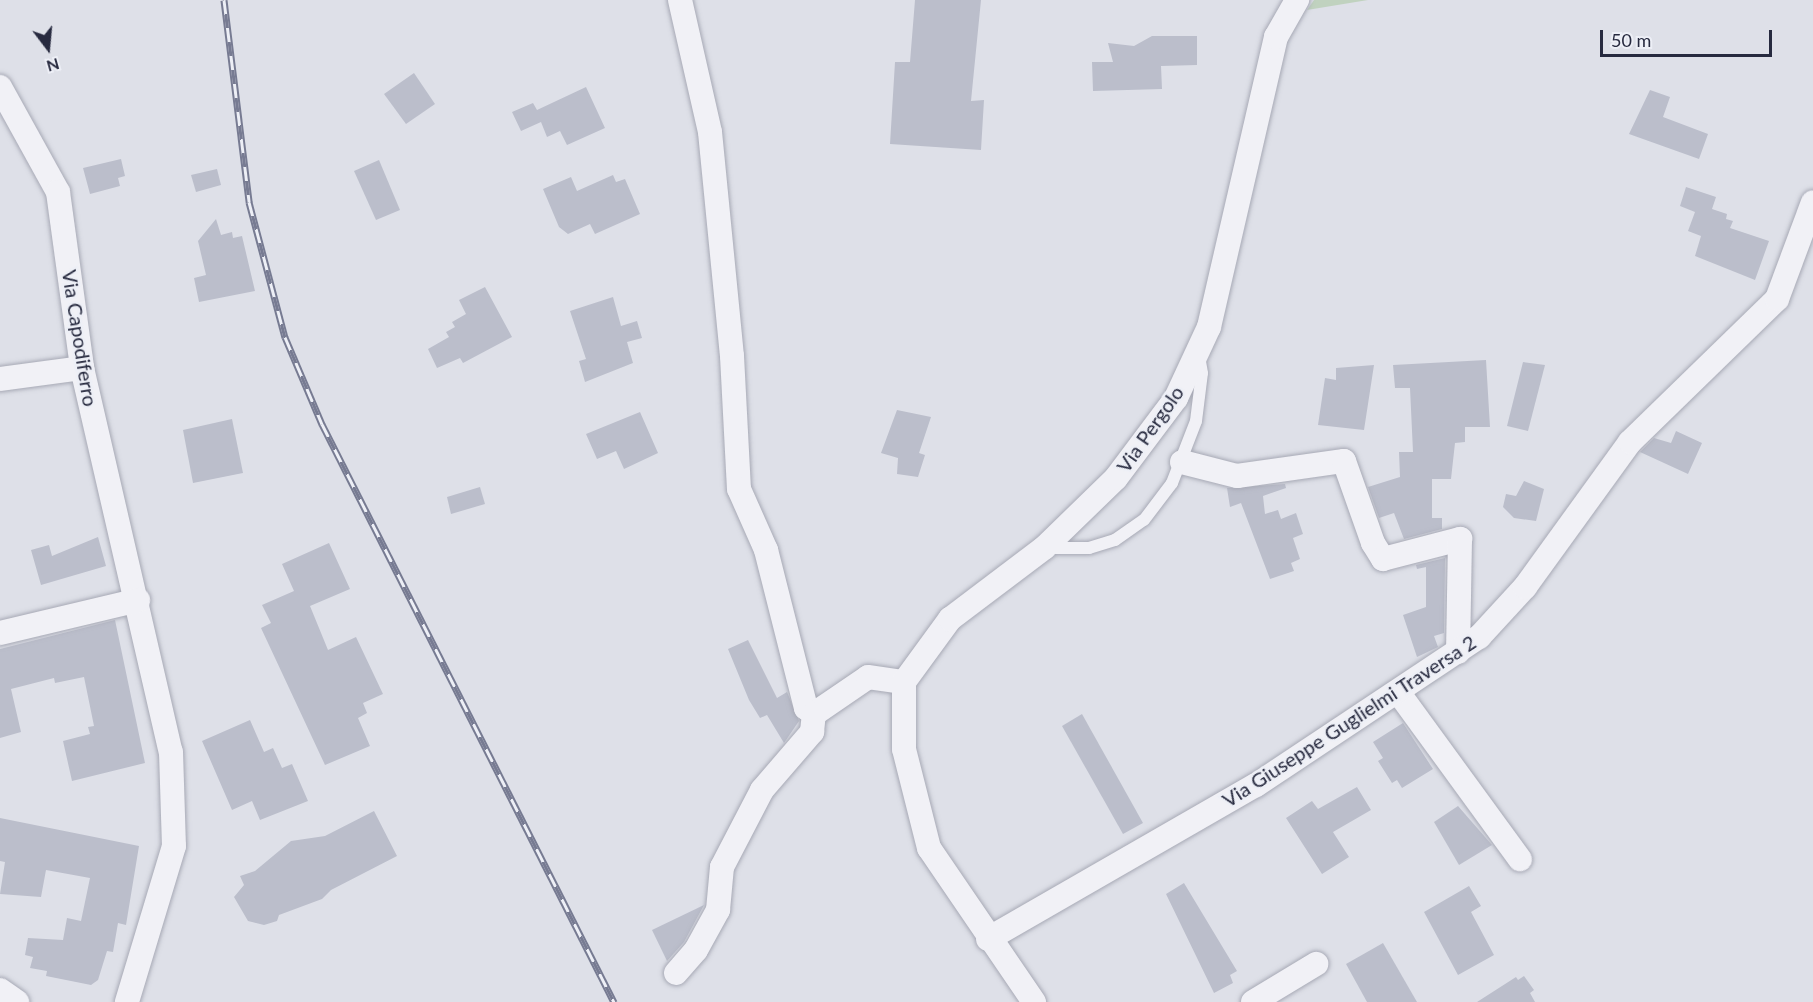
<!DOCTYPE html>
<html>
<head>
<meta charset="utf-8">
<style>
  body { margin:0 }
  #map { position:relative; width:1813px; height:1002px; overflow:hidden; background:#dee0e8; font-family:Lato,sans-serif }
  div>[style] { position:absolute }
  .green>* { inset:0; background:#c0d2bf }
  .building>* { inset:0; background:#bbbecb }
  .roads { filter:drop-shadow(0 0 2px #a7a9b5) drop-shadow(0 0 2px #a7a9b5) }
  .service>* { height:12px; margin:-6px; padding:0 6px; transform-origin:6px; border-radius:6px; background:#f1f1f6 }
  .minor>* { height:24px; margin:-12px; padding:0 12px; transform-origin:12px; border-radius:12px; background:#f1f1f6 }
  .rail>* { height:7px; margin-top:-3.5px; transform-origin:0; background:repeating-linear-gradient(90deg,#edeff6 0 14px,#777b92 0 28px); box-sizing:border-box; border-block:2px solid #777b92 }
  span { translate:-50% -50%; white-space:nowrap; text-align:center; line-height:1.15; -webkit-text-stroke:5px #edeff6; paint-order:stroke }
  .street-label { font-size:20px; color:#272a3f }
  .north { position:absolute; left:18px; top:18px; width:60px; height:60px; -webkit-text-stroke:4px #edeff6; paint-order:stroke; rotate:164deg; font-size:16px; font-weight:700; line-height:24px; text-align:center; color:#272a3f }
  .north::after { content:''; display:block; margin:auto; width:21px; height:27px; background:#272a3f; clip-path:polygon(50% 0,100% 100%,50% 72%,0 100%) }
  .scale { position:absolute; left:1600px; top:30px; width:172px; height:27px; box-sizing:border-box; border:3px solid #272a3f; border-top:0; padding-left:8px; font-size:18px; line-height:21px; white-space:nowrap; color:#272a3f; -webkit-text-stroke:4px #edeff6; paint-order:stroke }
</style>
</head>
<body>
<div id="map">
  <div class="green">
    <div style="clip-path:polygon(1314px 0,1368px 0,1307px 10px)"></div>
  </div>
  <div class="building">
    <div style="clip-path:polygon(915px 0,981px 0,971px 101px,984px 100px,981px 150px,890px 144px,895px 62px,910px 62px)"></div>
    <div style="clip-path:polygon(1152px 36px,1197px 36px,1197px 65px,1161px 66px,1162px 89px,1093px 91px,1092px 62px,1113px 62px,1108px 43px,1134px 46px)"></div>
    <div style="clip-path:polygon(414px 73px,435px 104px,406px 124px,384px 94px)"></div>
    <div style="clip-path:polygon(586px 87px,605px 128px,567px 145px,560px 131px,547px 137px,541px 122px,521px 131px,512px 112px,533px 103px,537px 110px)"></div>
    <div style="clip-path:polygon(1650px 90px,1670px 97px,1663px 117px,1708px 134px,1699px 159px,1629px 134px)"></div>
    <div style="clip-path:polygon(121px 159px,125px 176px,118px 178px,120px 186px,90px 194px,83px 168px)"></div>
    <div style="clip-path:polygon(379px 160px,400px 210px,376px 220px,354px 171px)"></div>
    <div style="clip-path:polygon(217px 169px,221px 185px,196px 192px,191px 175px)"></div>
    <div style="clip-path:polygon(613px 175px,616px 182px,625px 179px,640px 214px,595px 234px,590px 224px,568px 234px,559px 227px,543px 189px,571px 177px,577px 191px)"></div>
    <div style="clip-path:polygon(1686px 187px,1716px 197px,1712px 209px,1727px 214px,1726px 219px,1733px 221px,1730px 228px,1769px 241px,1755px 280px,1695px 256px,1701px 236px,1688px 231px,1695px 212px,1680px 206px)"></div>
    <div style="clip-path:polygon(216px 219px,221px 235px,232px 232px,233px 238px,242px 236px,255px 291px,199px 302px,194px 278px,206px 275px,198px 241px)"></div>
    <div style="clip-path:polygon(485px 287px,512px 337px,463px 363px,460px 358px,437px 368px,428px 349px,449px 337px,446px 332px,455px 327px,452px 322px,466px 314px,459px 300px)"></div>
    <div style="clip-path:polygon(613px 297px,621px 326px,637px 321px,642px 338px,627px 342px,633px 363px,585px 382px,579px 361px,586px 359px,570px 311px)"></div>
    <div style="clip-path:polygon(1486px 360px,1490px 427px,1465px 427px,1465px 442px,1455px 443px,1451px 479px,1432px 479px,1432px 518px,1442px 518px,1442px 529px,1404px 539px,1394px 513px,1379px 518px,1368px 487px,1400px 477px,1399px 452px,1413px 452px,1410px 388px,1395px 388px,1393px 365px)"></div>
    <div style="clip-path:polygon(1523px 362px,1545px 365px,1528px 431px,1507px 426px)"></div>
    <div style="clip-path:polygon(1374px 365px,1364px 430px,1318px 425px,1325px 378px,1336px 380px,1336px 368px)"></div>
    <div style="clip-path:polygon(897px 410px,931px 417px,919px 453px,925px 455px,918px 477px,897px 474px,898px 458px,881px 453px)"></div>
    <div style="clip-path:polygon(640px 412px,658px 453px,624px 469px,616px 451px,597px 459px,586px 434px)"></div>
    <div style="clip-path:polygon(232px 419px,243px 473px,193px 483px,183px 430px)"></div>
    <div style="clip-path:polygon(1676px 431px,1702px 443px,1688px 474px,1640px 452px,1654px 438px,1671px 443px)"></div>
    <div style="clip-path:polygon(1524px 481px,1544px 489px,1536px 521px,1514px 518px,1503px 507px,1506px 494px,1516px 496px)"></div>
    <div style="clip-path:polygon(1285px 484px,1286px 488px,1263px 496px,1265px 514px,1278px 510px,1281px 519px,1296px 513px,1303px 534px,1293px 538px,1300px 559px,1291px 563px,1294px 571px,1270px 579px,1241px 503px,1230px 507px,1227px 488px)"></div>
    <div style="clip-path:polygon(480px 487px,485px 504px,451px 514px,447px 497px)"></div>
    <div style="clip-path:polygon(98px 537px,106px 566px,41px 585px,31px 550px,49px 545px,52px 556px)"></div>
    <div style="clip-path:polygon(329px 543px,350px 589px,310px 606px,328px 650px,356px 637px,383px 694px,363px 703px,367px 713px,358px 718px,370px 746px,325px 765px,261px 628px,271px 623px,262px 605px,294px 591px,282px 564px)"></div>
    <div style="clip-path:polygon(1445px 558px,1444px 633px,1434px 636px,1438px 647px,1417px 657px,1403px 615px,1426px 607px,1426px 567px,1417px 569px,1416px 565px)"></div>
    <div style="clip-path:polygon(115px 620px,145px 763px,72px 781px,63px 741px,90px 734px,88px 727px,94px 726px,84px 677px,55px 683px,54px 678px,11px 689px,21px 732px,0 738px,0 649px)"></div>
    <div style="clip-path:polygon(748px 640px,777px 698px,787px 692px,799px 721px,784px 743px,767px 715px,760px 718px,749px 700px,728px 649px)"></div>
    <div style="clip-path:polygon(1082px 714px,1143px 823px,1123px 834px,1062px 726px)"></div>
    <div style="clip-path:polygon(250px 720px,264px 752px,273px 748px,282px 768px,292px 764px,308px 801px,260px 820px,252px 801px,232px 810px,202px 741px)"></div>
    <div style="clip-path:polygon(1403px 723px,1433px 769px,1402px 788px,1397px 780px,1392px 783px,1378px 761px,1383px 758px,1373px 742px)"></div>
    <div style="clip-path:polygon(1357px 787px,1371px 810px,1333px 832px,1349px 857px,1322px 874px,1286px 818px,1312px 801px,1318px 809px)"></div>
    <div style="clip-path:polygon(1458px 806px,1492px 845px,1459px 865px,1434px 822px)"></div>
    <div style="clip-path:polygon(374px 811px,397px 856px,331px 890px,322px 899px,279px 915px,277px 921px,264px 925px,248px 921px,234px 897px,244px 885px,240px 876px,255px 871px,291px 841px,325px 836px)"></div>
    <div style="clip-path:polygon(0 818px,139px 846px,126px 925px,118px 923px,113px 952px,107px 951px,98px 980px,91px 985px,46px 976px,47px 971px,30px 968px,33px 957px,25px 955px,28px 938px,63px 940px,67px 918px,81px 921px,90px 878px,46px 870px,41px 897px,0 894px,5px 862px,0 861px)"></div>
    <div style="clip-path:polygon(1184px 883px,1237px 971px,1230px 975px,1233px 983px,1214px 993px,1166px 894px)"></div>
    <div style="clip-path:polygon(1469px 886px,1481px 906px,1471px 912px,1494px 955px,1458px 975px,1424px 912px)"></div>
    <div style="clip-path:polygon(704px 905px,684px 942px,667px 961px,652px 930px)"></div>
    <div style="clip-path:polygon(1383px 943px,1417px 1002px,1367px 1002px,1346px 964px)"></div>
    <div style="clip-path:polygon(1524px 976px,1534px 990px,1530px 993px,1535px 1002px,1477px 1002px,1516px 977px,1518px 980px)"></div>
  </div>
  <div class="roads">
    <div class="service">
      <div style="left:1045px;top:548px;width:44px"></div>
      <div style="left:1089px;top:548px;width:27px;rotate:-17deg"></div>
      <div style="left:1115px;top:540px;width:35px;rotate:-35deg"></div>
      <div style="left:1144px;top:520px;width:46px;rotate:-52.9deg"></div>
      <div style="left:1172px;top:483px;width:66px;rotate:-68.8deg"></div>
      <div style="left:1196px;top:421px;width:48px;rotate:-82.9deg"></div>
      <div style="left:1202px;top:373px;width:17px;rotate:-100deg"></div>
    </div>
    <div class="minor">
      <div style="left:680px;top:0;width:135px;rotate:77.2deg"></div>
      <div style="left:710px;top:132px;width:225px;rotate:84.4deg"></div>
      <div style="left:732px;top:356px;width:133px;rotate:87deg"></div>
      <div style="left:739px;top:489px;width:67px;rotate:66.1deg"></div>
      <div style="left:766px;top:550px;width:163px;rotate:75.8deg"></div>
      <div style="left:806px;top:708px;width:10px;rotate:37deg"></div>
      <div style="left:814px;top:714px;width:65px;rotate:-34.4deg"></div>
      <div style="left:868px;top:677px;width:36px;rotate:8deg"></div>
      <div style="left:0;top:87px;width:120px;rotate:61.1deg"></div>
      <div style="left:58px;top:192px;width:178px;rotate:82.2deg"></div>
      <div style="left:82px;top:368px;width:394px;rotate:77deg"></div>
      <div style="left:171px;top:752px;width:94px;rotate:88.2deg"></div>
      <div style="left:174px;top:846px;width:163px;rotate:106.8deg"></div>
      <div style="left:0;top:379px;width:83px;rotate:-7.6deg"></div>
      <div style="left:1182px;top:462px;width:57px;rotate:14.3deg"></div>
      <div style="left:1237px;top:476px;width:108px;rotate:-8deg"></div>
      <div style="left:1344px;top:461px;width:87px;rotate:70.5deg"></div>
      <div style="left:1373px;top:543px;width:19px;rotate:58deg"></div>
      <div style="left:1383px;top:559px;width:80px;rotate:-14.6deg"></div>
      <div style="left:1460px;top:539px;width:113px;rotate:91deg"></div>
      <div style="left:0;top:633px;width:142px;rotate:-13.4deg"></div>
      <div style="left:1398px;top:692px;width:207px;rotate:53.9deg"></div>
      <div style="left:988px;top:939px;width:309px;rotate:-29.9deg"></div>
      <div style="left:1256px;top:785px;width:268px;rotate:-33.6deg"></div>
      <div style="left:1479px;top:637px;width:68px;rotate:-47.4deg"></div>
      <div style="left:1525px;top:587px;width:179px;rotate:-54.1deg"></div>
      <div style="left:1630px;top:442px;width:205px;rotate:-44.2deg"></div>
      <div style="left:1777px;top:299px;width:103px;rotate:-69.6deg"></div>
      <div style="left:676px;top:973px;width:30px;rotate:-49deg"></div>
      <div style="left:696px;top:950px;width:46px;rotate:-61.2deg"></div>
      <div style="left:718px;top:910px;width:43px;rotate:-84.7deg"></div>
      <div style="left:722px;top:867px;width:87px;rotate:-62.5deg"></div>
      <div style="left:762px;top:790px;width:77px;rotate:-49.2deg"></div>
      <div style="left:812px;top:732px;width:18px;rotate:-84deg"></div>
      <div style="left:0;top:990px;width:21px;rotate:35deg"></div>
      <div style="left:1034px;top:1002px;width:186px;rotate:-124.3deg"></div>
      <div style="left:929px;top:848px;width:102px;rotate:-104.2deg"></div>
      <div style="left:904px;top:749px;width:67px;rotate:-90deg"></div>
      <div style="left:904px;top:682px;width:78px;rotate:-53.9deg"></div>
      <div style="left:950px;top:619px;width:118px;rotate:-37.1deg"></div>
      <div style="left:1044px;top:548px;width:100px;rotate:-44.2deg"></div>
      <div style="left:1116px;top:478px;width:100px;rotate:-53.1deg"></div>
      <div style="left:1176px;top:398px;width:78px;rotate:-65.1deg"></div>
      <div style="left:1209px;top:327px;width:298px;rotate:-77deg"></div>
      <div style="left:1276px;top:37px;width:43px;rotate:-60.4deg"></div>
      <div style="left:1253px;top:1002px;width:74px;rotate:-31.1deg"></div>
    </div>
  </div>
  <div class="rail">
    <div style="left:224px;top:0;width:204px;rotate:82.9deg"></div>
    <div style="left:249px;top:202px;width:140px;rotate:75.1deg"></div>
    <div style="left:285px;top:337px;width:95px;rotate:67deg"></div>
    <div style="left:322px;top:424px;width:648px;rotate:63.2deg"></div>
  </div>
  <div class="street-label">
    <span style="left:80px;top:338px;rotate:81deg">Via Capodiferro</span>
    <span style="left:1150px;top:429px;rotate:-55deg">Via Pergolo</span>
    <span style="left:1349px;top:721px;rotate:-33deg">Via Giuseppe Guglielmi Traversa 2</span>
  </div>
  <div class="north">N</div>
  <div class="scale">50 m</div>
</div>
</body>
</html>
